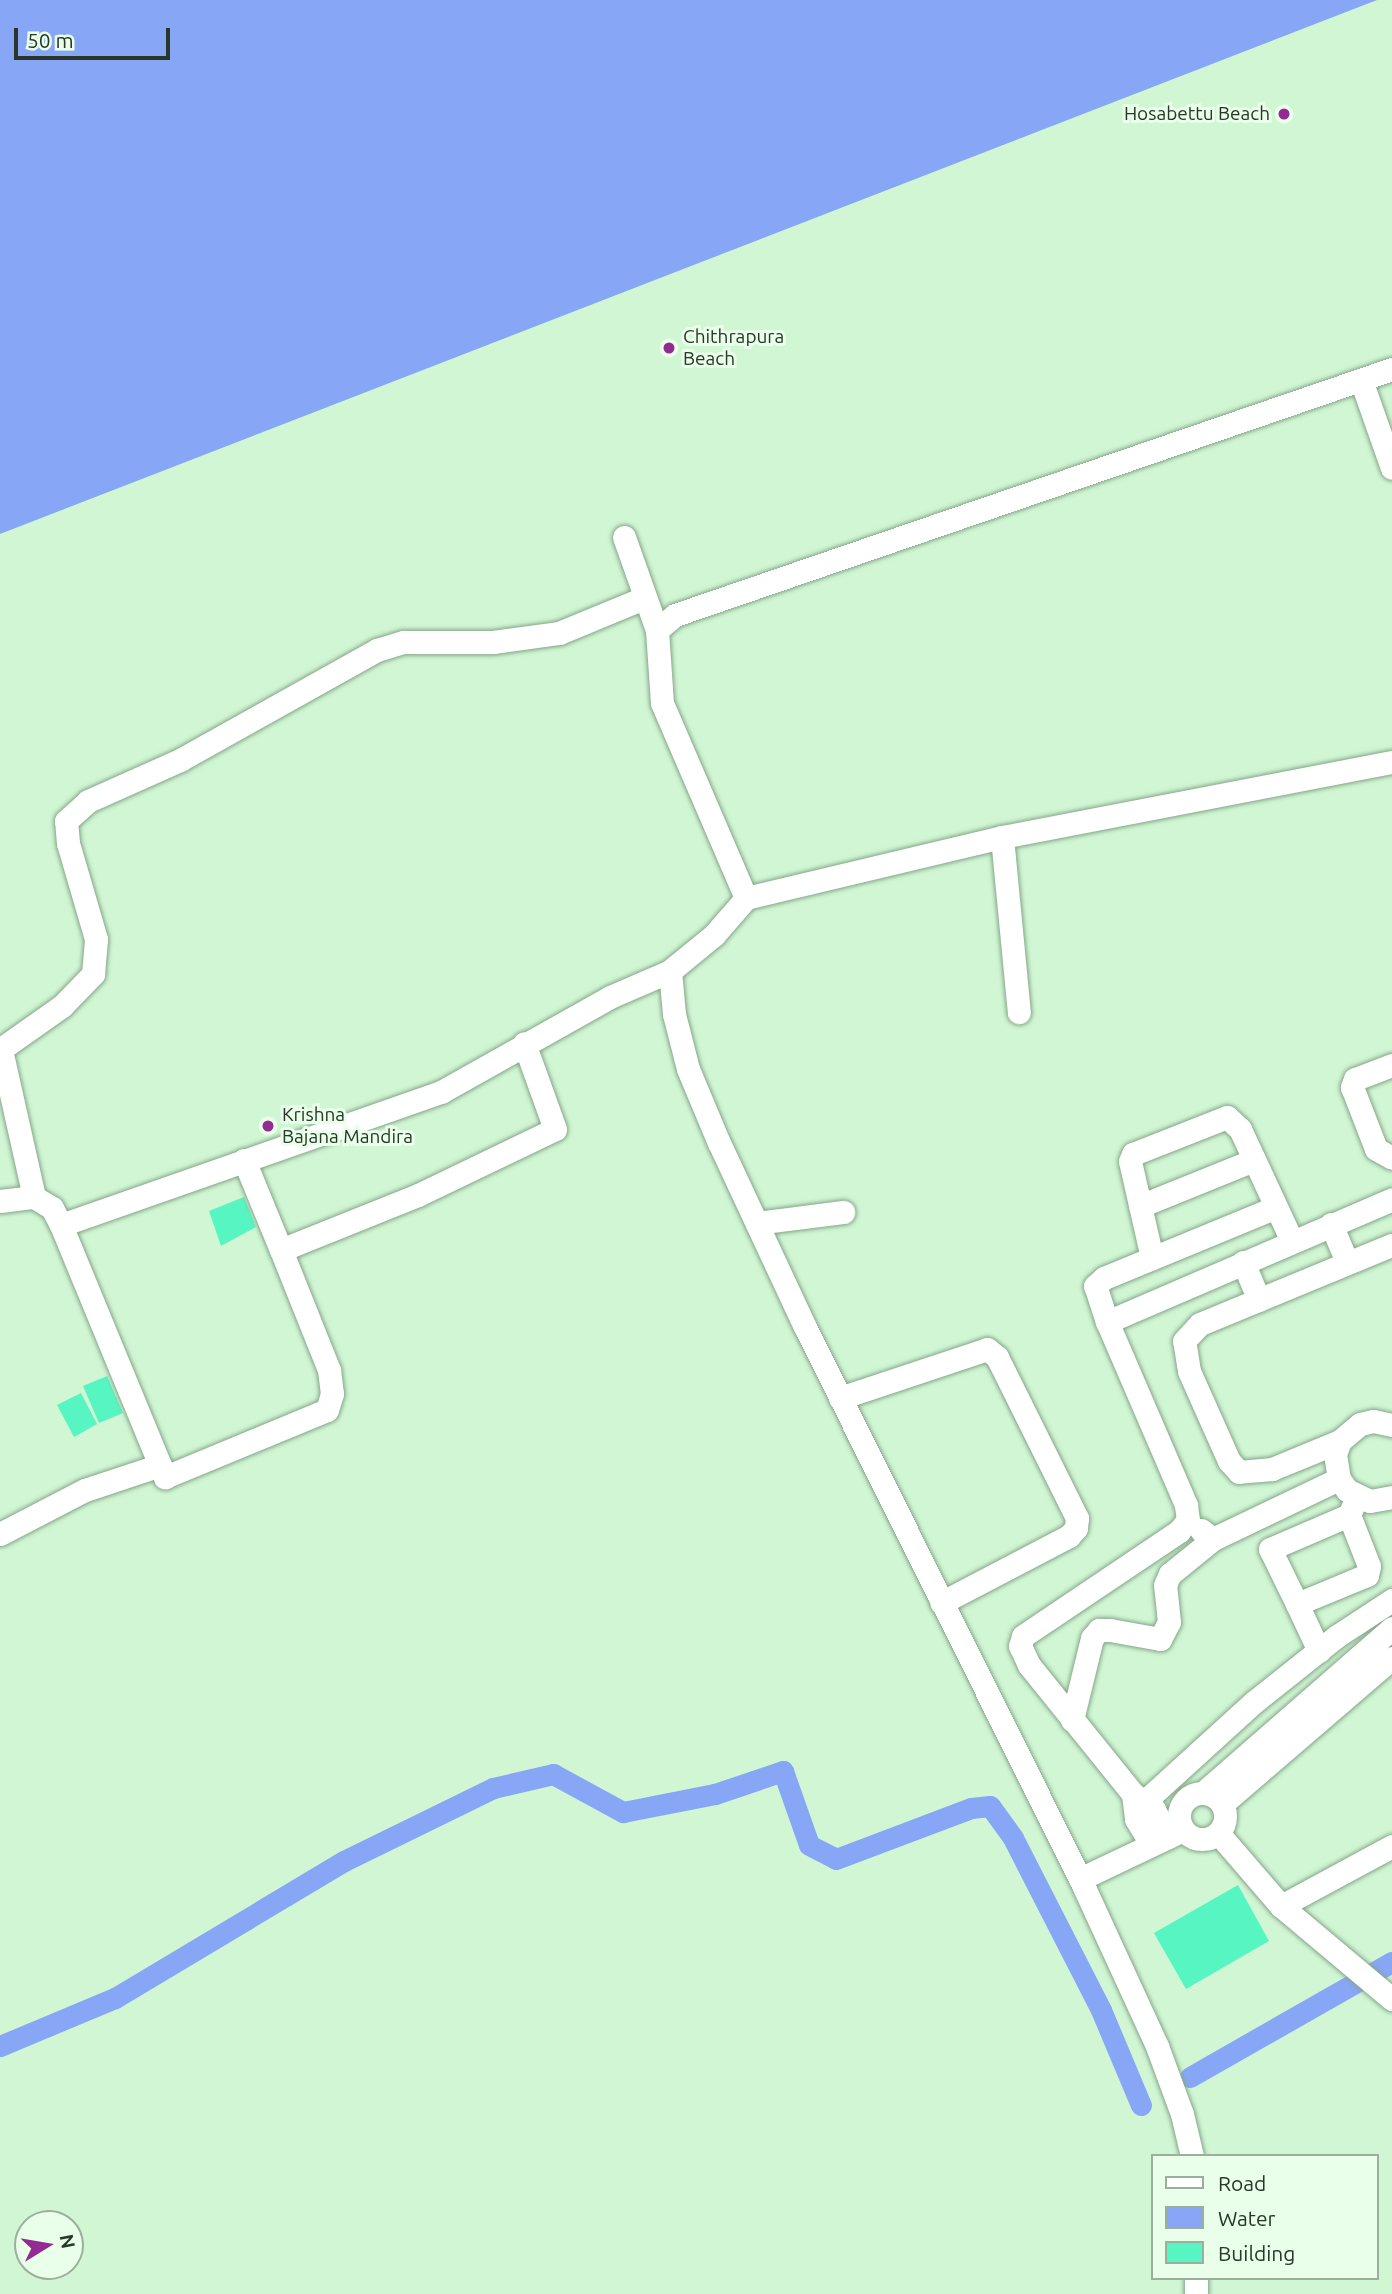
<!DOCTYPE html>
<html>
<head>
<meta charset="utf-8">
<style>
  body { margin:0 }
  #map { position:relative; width:1392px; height:2294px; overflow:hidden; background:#d1f6d4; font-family:Ubuntu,sans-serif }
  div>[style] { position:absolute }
  .water>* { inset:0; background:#88a6f6 }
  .canal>* { height:21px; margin:-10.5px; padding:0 10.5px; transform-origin:10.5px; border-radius:10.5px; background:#88a6f6 }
  .building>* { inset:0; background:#56f5c2 }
  .roads { filter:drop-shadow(0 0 2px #84a688) drop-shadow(0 0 2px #84a688) }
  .minor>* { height:23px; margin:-11.5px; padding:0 11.5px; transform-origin:11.5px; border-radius:11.5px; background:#fff }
  .minor>.ring { margin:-11.5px; padding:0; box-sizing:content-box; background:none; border:23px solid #fff; border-radius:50% }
  .dots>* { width:19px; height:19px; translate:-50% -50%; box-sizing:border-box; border:4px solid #e9ffea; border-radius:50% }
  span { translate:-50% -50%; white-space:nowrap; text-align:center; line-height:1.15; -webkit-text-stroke:6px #e9ffea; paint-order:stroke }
  .poi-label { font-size:19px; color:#29372a }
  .right { translate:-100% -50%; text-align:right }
  .left { translate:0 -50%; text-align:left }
  .legend { position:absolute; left:1151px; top:2154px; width:228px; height:126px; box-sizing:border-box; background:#e9ffea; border:2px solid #9caf9d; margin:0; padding:9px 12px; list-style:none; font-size:21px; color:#29372a }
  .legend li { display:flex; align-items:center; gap:14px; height:35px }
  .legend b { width:35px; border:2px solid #9caf9d }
  .north { position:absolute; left:14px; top:2210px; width:70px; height:70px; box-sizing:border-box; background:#e9ffea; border:2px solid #9caf9d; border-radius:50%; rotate:79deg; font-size:19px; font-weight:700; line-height:28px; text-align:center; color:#29372a }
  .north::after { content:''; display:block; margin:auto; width:24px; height:32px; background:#922c92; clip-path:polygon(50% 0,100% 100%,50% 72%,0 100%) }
  .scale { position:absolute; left:14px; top:28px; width:156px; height:32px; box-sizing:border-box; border:4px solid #29372a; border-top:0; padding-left:9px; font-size:21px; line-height:24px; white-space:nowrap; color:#29372a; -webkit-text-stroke:5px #e9ffea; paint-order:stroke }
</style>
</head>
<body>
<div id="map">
  <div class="water">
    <div style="clip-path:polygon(0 0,1377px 0,0 534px)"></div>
  </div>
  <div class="canal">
    <div style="left:0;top:2046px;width:125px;rotate:-22.7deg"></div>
    <div style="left:115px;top:1998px;width:267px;rotate:-30.9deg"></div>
    <div style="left:344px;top:1861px;width:166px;rotate:-26.1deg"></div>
    <div style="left:493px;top:1788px;width:62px;rotate:-13.1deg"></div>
    <div style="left:553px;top:1774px;width:80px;rotate:28.5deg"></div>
    <div style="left:623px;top:1812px;width:94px;rotate:-11.1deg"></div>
    <div style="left:715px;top:1794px;width:72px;rotate:-18.7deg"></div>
    <div style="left:783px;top:1771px;width:78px;rotate:70.6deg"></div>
    <div style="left:809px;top:1845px;width:30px;rotate:27deg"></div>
    <div style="left:836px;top:1859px;width:144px;rotate:-20.7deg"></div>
    <div style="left:971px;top:1808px;width:19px;rotate:-6deg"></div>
    <div style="left:990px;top:1806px;width:39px;rotate:54deg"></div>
    <div style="left:1013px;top:1838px;width:193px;rotate:62.9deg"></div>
    <div style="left:1101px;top:2010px;width:103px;rotate:67.2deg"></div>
    <div style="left:1190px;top:2077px;width:232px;rotate:-29.7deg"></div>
  </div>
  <div class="building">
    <div style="clip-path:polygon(244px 1197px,256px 1227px,221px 1246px,209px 1211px)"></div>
    <div style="clip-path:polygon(107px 1376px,123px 1413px,99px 1423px,83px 1386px)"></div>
    <div style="clip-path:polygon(81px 1393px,97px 1424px,74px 1437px,57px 1405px)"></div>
    <div style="clip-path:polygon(1238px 1885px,1269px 1941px,1186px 1989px,1154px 1933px)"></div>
  </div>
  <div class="roads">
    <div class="minor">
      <div style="left:1361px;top:380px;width:93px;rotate:70.6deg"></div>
      <div style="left:624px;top:537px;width:99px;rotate:70.5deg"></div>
      <div style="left:657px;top:630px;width:73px;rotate:86.1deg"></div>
      <div style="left:662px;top:703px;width:212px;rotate:66.7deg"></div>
      <div style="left:657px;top:630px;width:23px;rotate:-40deg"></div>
      <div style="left:675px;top:615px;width:758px;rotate:-18.94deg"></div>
      <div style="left:1002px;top:837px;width:176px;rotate:84.5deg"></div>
      <div style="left:1392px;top:1065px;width:40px;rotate:159deg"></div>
      <div style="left:1355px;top:1079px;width:9px;rotate:111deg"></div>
      <div style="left:1352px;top:1087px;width:66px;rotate:68.8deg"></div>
      <div style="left:1376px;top:1149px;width:18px;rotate:29deg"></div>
      <div style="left:244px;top:1160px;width:97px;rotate:67.7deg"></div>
      <div style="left:281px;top:1250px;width:148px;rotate:-21.9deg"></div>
      <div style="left:418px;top:1195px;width:152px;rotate:-25.7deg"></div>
      <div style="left:555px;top:1129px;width:91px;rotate:-109.8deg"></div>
      <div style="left:34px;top:1197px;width:152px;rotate:-102.6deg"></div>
      <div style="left:1px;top:1049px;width:75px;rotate:-35.2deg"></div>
      <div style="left:62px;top:1006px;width:45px;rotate:-45.9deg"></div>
      <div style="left:93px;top:974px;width:35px;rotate:-85deg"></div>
      <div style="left:96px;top:939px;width:100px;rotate:-106.3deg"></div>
      <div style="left:68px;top:843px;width:22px;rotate:-95deg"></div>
      <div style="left:66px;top:821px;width:30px;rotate:-42deg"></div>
      <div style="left:88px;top:801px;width:101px;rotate:-24deg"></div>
      <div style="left:180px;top:760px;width:226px;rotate:-29.2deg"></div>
      <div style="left:377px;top:650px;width:28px;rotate:-17deg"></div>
      <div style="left:404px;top:642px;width:89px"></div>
      <div style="left:493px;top:642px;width:67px;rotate:-7.8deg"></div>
      <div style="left:559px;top:633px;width:92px;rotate:-22.4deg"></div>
      <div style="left:0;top:1201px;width:34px;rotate:-7deg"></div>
      <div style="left:34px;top:1197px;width:21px;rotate:31deg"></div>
      <div style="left:52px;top:1208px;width:19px;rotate:62deg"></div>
      <div style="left:61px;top:1225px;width:403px;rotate:-19.3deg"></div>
      <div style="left:441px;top:1092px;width:194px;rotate:-29.3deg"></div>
      <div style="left:610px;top:997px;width:65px;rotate:-23.4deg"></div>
      <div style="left:1140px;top:1206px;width:123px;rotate:-22deg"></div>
      <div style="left:757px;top:1223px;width:87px;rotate:-7.3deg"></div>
      <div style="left:1331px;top:1224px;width:41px;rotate:67.2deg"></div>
      <div style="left:61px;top:1225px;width:273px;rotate:67.6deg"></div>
      <div style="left:165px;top:1477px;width:175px;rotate:-22.5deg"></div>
      <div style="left:327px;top:1410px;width:17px;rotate:-73deg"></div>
      <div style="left:332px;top:1394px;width:24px;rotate:-97deg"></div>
      <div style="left:329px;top:1370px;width:129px;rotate:-111.8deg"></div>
      <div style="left:1152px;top:1258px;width:99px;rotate:-102.8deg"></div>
      <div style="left:1130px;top:1161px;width:8px;rotate:-67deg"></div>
      <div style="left:1133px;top:1154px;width:101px;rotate:-21.5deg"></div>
      <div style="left:1227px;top:1117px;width:18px;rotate:43deg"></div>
      <div style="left:1240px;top:1129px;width:123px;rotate:65.1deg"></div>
      <div style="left:1243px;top:1262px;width:41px;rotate:67.2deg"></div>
      <div style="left:1107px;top:1322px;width:38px;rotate:-108deg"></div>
      <div style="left:1095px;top:1286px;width:12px;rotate:-42deg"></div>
      <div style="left:1104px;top:1278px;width:186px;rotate:-22.4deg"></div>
      <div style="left:840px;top:1398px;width:155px;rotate:-18.4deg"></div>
      <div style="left:987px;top:1349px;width:13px;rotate:39deg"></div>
      <div style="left:997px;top:1357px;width:180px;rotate:63.6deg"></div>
      <div style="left:1077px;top:1518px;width:10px;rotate:96deg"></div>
      <div style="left:1076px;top:1528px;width:11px;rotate:131deg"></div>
      <div style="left:1069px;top:1536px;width:144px;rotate:152.4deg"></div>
      <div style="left:1392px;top:1425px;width:19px;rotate:-168deg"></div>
      <div style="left:1373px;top:1421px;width:13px;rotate:167deg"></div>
      <div style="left:1360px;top:1424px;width:26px;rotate:140deg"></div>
      <div style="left:1340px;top:1441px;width:14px;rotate:111deg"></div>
      <div style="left:1335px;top:1454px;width:25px;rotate:81deg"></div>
      <div style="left:1339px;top:1479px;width:14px;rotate:54deg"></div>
      <div style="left:1347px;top:1490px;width:25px;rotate:26deg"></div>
      <div style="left:1370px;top:1501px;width:22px;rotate:-10deg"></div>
      <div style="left:1340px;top:1441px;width:74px;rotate:157.6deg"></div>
      <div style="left:1272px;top:1469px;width:33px;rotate:175deg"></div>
      <div style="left:1239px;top:1472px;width:15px;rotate:-132deg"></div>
      <div style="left:1229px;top:1461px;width:98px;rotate:-114deg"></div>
      <div style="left:1189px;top:1371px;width:30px;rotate:-99deg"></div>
      <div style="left:1184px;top:1341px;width:23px;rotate:-47deg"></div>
      <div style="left:1200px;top:1324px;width:208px;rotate:-22.4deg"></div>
      <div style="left:1349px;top:1515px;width:86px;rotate:156.7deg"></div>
      <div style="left:1270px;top:1549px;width:61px;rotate:63.9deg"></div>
      <div style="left:1297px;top:1604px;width:76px;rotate:-22.5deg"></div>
      <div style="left:1367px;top:1575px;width:9px;rotate:-77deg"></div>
      <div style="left:1369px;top:1566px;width:55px;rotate:-111.4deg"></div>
      <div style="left:1349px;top:1515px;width:20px;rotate:-66deg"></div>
      <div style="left:1201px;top:1530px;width:15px;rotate:37deg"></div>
      <div style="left:1213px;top:1539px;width:140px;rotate:-25.5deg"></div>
      <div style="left:0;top:1534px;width:96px;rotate:-27.4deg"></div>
      <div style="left:85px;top:1490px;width:79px;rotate:-18.4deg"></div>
      <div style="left:1297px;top:1604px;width:52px;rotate:64.9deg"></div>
      <div style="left:1072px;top:1720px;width:84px;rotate:-76.3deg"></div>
      <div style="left:1092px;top:1638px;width:11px;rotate:-49deg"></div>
      <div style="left:1099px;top:1630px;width:11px"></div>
      <div style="left:1110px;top:1630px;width:51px;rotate:10.2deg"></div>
      <div style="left:1160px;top:1639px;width:19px;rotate:-62deg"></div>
      <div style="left:1169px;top:1622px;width:37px;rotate:-96deg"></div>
      <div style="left:1165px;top:1585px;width:12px;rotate:-66deg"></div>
      <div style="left:1170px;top:1574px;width:55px;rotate:-39.1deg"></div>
      <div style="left:1203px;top:1793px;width:251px;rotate:-41.1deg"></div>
      <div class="ring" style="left:1179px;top:1793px;width:23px;height:23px"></div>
      <div style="left:1133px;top:1794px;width:25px;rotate:83deg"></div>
      <div style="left:1136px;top:1819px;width:29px;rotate:59deg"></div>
      <div style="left:1144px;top:1802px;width:149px;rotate:-42.3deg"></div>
      <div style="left:1254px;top:1702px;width:106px;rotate:-38.5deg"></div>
      <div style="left:1337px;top:1636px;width:66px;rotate:-33.2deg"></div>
      <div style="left:1222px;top:1804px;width:224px;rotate:-40.7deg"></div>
      <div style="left:1218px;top:1833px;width:96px;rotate:49.2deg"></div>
      <div style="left:1281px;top:1906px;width:145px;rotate:40deg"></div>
      <div style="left:1168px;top:1837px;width:31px;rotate:-117deg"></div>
      <div style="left:1154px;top:1809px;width:26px;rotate:-144deg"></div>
      <div style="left:1133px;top:1794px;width:166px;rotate:-128.9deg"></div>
      <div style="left:1029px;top:1665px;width:21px;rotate:-115deg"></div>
      <div style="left:1020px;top:1646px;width:10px;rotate:-73deg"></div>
      <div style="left:1023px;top:1636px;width:188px;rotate:-33.9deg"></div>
      <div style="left:1179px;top:1531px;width:14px;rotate:-51deg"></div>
      <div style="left:1188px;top:1520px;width:15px;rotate:-98deg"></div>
      <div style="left:1186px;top:1505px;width:199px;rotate:-113.3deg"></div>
      <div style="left:1107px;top:1322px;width:310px;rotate:-23.3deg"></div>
      <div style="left:1080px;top:1879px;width:112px;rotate:-25.4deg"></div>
      <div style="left:1281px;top:1906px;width:126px;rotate:-28.4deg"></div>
      <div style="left:1192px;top:2156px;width:43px;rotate:-103.4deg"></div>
      <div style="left:1182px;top:2114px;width:72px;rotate:-110.2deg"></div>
      <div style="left:1157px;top:2046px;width:175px;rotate:-114.7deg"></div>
      <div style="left:1084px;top:1887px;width:628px;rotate:-116.48deg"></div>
      <div style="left:804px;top:1325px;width:201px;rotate:-115deg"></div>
      <div style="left:719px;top:1143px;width:80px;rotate:-112.7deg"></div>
      <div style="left:688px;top:1069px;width:57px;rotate:-104.3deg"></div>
      <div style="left:674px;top:1014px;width:43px;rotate:-95.3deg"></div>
      <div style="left:670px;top:971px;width:57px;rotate:-39.3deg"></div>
      <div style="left:714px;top:935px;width:49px;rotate:-49.1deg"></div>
      <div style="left:746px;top:898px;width:263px;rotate:-13.4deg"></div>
      <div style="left:1002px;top:837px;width:397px;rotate:-10.9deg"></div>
      <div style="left:1196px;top:2278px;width:16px;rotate:90deg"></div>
    </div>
  </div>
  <div class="dots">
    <div style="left:1284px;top:114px;background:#922c92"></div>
    <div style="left:669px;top:348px;background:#922c92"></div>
    <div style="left:268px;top:1126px;background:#922c92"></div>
  </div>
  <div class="poi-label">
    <span class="right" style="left:1270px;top:114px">Hosabettu Beach</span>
    <span class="left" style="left:683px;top:348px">Chithrapura<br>Beach</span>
    <span class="left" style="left:282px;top:1126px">Krishna<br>Bajana Mandira</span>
  </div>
  <ul class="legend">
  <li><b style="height:9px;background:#fff"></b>Road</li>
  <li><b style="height:19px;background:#88a6f6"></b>Water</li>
  <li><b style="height:19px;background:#56f5c2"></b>Building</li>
  </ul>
  <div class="north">N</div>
  <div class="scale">50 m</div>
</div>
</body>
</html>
